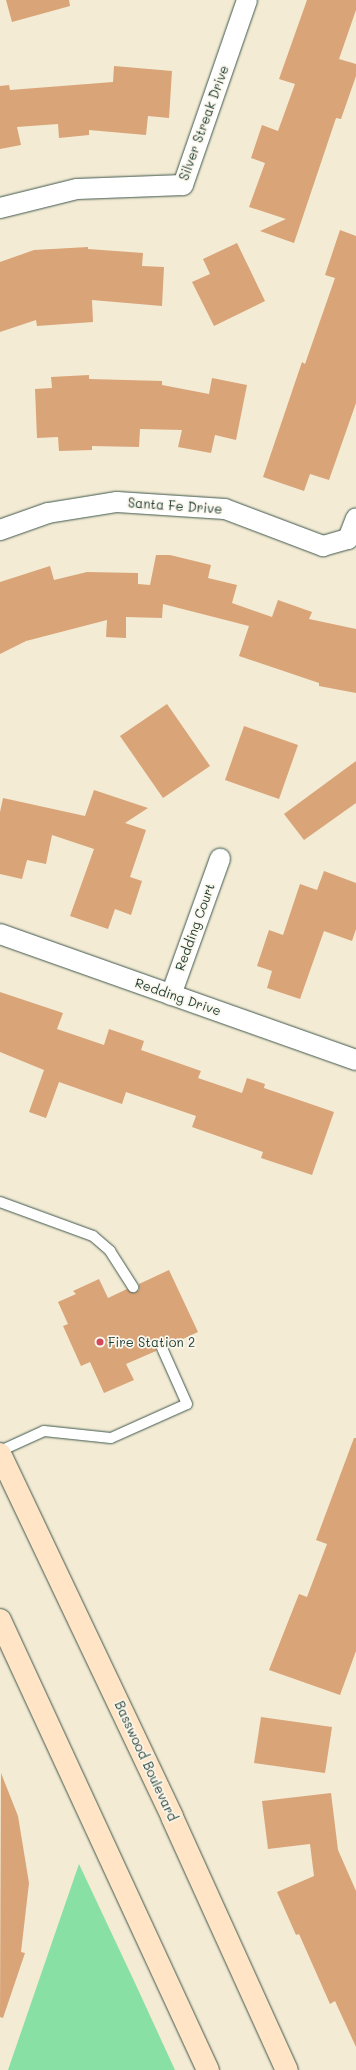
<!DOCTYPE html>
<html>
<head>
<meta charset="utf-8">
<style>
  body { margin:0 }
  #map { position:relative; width:356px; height:2070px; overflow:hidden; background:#f3ebd4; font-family:Mali,sans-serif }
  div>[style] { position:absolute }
  .green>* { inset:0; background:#88e0a4 }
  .building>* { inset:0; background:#d9a478 }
  .roads { filter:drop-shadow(0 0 1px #3f574c) drop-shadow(0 0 1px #3f574c) }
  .service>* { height:10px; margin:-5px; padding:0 5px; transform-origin:5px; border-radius:5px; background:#fff }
  .minor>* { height:20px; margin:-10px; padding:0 10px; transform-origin:10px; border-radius:10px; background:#fff }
  .secondary>* { height:22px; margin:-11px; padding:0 11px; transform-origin:11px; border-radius:11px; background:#ffe4c6 }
  .dots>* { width:11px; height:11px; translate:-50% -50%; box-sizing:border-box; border:2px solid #fbf7ec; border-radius:50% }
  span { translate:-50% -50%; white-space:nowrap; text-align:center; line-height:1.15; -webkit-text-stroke:3.5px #fbf7ec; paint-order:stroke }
  .street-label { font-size:13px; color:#1f3d34 }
  .poi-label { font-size:13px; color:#1f3d34 }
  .left { translate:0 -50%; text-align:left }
</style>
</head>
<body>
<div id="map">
  <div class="green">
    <div style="clip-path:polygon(79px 1864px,135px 1983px,175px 2070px,8px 2070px)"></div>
  </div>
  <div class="building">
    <div style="clip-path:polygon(6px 0,69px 0,70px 6px,12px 22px)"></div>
    <div style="clip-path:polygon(307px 0,356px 0,356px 10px,339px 59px,356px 64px,356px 76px,341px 119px,336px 118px,294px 243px,260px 231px,286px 219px,249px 207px,265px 163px,251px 158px,262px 125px,278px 131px,295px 84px,279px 79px)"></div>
    <div style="clip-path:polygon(114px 66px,172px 71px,169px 118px,148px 116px,146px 135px,89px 130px,89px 135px,59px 138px,58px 124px,17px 127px,21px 145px,0 149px,0 86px,9px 85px,10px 90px,113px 82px)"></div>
    <div style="clip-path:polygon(340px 230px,356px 236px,356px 403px,329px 480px,310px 474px,304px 491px,263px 477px,302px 362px,305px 364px,335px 278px,325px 275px)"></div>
    <div style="clip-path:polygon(237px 243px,265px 301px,214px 326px,192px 282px,210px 274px,203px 259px)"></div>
    <div style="clip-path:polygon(88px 247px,88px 249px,143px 253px,142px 266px,164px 267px,162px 306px,92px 300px,93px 322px,37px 326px,36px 320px,0 332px,0 262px,34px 250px)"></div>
    <div style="clip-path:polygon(89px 375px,89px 379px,162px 381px,162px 385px,209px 394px,212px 378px,247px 385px,236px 440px,215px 435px,211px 453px,178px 447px,182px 430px,140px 429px,139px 447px,92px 446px,92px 450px,59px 451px,58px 437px,37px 438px,35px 389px,52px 388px,51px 377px)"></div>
    <div style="clip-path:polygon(156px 555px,170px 555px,211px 565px,208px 578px,237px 585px,232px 603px,272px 617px,278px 600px,312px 612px,309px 619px,356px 629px,356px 693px,319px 686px,319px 683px,239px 656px,249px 626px,163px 604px,162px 618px,126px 617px,126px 638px,106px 637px,107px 620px,26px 641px,0 654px,0 582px,50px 566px,54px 580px,87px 572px,138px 573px,138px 584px,150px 585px)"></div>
    <div style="clip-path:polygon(167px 704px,210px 766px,163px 798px,120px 736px)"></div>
    <div style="clip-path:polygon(244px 726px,298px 745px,279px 799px,225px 780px)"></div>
    <div style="clip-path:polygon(356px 761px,356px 803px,304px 840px,284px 814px)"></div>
    <div style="clip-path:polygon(94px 790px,148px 808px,125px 823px,146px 830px,130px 877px,142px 881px,131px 915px,115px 909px,108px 929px,70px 916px,94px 849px,52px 835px,46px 864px,27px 860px,22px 879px,0 874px,0 812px,3px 798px,85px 816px)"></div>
    <div style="clip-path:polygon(324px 871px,356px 883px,356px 929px,352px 941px,324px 931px,300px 999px,267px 988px,272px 971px,257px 966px,269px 930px,283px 935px,300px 884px,317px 890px)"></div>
    <div style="clip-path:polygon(0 992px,63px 1013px,57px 1029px,104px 1045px,109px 1029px,144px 1041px,141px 1050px,201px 1071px,198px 1078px,242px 1093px,247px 1078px,265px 1084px,264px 1088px,334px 1112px,312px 1175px,261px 1158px,263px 1152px,192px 1127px,196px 1116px,126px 1092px,122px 1104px,59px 1082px,46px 1118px,29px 1112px,44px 1070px,0 1052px)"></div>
    <div style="clip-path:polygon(169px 1270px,198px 1332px,168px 1346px,159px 1342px,156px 1351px,126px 1364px,134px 1380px,104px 1393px,90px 1362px,81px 1366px,63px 1326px,68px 1324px,58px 1302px,76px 1294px,73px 1291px,99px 1279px,108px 1298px,127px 1289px,134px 1293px,139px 1290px,139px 1284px)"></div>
    <div style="clip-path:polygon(354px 1438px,356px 1438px,356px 1651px,340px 1695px,269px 1670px,299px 1594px,307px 1597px,327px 1544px,316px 1540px)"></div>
    <div style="clip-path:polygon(261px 1717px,332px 1727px,325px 1773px,254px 1763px)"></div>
    <div style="clip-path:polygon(1px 1773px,18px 1816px,29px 1883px,21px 1952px,25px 1953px,3px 2018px,0 2017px)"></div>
    <div style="clip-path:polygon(331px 1793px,338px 1850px,356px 1891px,356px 2047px,335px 2001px,330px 2004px,299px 1934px,296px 1935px,277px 1892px,314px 1876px,310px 1844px,268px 1849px,262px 1801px)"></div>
  </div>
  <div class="roads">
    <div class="service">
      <div style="left:0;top:1202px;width:99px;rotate:20.1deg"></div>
      <div style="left:93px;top:1236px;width:23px;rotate:41deg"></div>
      <div style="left:110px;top:1251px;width:43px;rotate:57.4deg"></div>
      <div style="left:0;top:1451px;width:48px;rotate:-24.4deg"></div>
      <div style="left:44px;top:1431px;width:67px;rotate:6deg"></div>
      <div style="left:111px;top:1438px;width:83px;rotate:-24.1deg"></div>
      <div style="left:187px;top:1404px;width:61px;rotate:-114.1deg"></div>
    </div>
    <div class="minor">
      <div style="left:0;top:208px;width:79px;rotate:-13.9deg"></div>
      <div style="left:77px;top:189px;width:106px;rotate:-2.2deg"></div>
      <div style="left:183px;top:185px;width:196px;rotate:-70.9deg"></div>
      <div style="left:0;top:530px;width:51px;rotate:-19.5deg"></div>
      <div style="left:48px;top:513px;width:70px;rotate:-9.1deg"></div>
      <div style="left:117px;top:502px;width:108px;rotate:3.7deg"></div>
      <div style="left:225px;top:509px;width:105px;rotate:20.7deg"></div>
      <div style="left:323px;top:546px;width:26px;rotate:-16deg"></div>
      <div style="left:348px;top:539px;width:22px;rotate:-69deg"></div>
      <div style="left:0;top:934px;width:378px;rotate:19.5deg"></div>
      <div style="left:171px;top:995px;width:145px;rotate:-70.2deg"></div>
    </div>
    <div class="secondary">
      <div style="left:0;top:1454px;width:402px;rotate:64.6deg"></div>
      <div style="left:172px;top:1817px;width:278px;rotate:65.6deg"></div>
      <div style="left:0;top:1620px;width:496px;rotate:65.2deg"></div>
    </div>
  </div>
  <div class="dots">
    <div style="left:100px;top:1342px;background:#d1495b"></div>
  </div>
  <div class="street-label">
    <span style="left:204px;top:123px;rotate:-70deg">Silver Streak Drive</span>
    <span style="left:175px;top:506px;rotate:4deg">Santa Fe Drive</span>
    <span style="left:195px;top:927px;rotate:-70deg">Redding Court</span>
    <span style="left:178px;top:997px;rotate:19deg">Redding Drive</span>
    <span style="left:146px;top:1761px;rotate:65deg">Basswood Boulevard</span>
  </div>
  <div class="poi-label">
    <span class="left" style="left:108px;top:1342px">Fire Station 2</span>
  </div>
</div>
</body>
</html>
